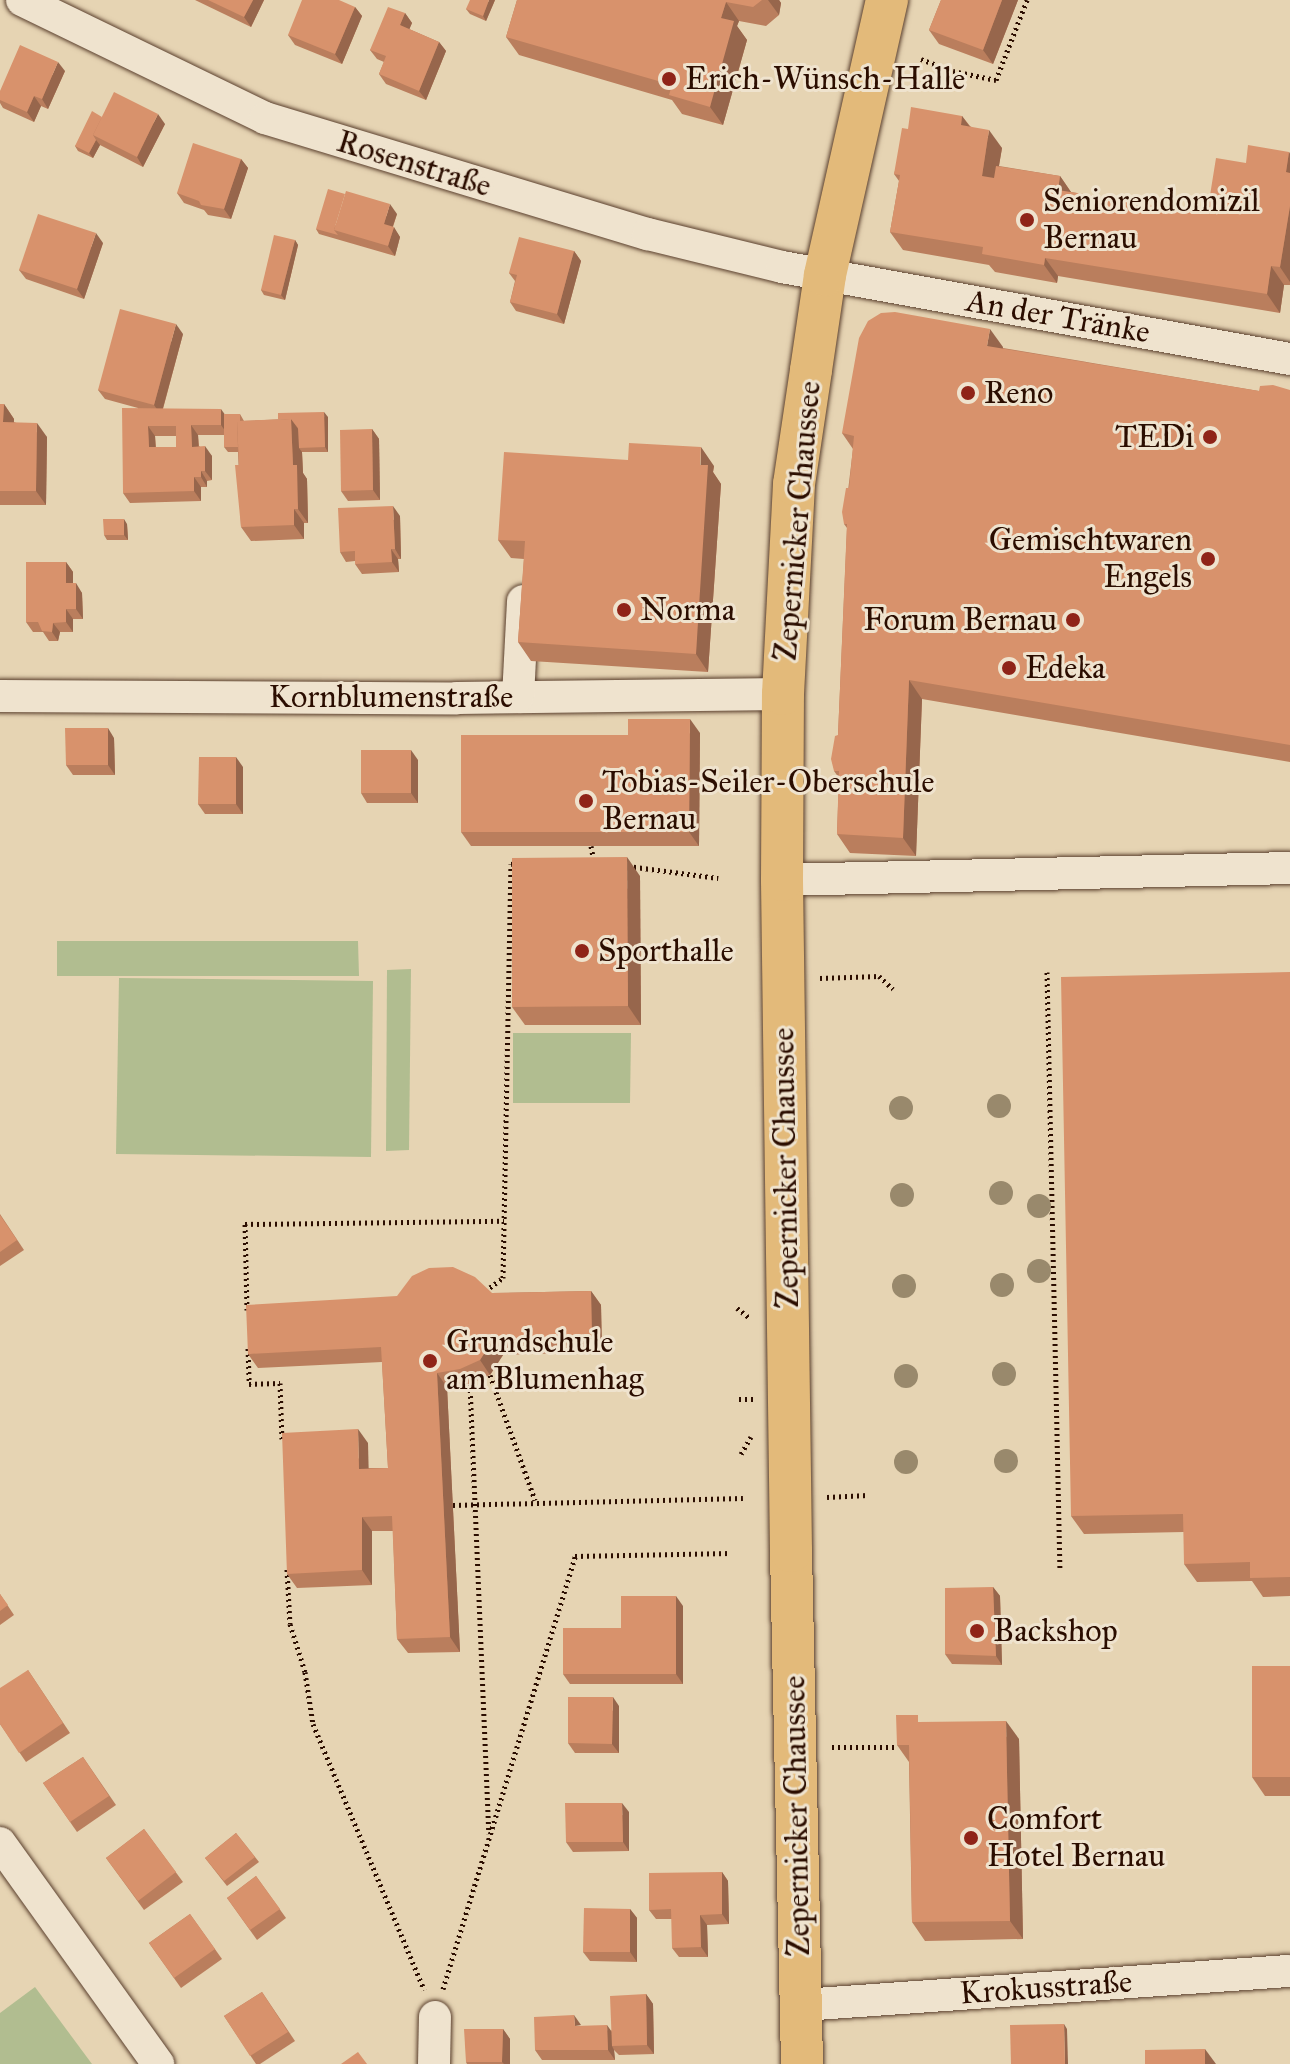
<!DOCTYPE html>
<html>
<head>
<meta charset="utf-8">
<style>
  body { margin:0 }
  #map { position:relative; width:1290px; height:2064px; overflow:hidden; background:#e6d4b3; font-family:"IM FELL Great Primer",serif }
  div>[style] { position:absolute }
  .green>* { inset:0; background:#b1bd90 }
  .path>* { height:5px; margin-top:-2.5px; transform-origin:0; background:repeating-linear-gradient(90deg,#2b0d00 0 2px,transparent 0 6px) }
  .roads { filter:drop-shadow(0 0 2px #5a3f2d) drop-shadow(0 0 2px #5a3f2d) }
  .minor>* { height:32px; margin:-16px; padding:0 16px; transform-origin:16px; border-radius:16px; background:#efe3ce }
  .major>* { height:42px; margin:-21px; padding:0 21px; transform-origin:21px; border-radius:21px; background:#e3ba7a }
  .trees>* { width:24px; height:24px; margin:-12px; border-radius:50%; background:#99896c }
  .wall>* { inset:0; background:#ba7e5d }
  .shaded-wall>* { inset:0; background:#97664c }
  .building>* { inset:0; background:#d8926c }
  .dots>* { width:22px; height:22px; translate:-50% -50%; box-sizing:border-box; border:4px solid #efe3ce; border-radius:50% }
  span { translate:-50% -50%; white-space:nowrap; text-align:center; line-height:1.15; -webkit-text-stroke:6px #efe3ce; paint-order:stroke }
  .poi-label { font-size:32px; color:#2b0d00 }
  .left { translate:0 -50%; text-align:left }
  .right { translate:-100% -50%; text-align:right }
  .street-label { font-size:32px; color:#2b0d00 }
</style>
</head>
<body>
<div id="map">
  <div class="green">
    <div style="clip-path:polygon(57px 941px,358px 941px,359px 976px,57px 976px)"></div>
    <div style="clip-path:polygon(411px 969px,409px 1150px,386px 1151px,387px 970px)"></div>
    <div style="clip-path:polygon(119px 978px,373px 981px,371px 1157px,116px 1154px)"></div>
    <div style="clip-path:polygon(513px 1033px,631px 1033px,630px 1103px,513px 1103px)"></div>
    <div style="clip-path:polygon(35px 1987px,92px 2064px,0 2064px,0 2013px)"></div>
  </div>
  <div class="path">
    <div style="left:921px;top:59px;width:34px;rotate:21deg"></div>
    <div style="left:953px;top:71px;width:44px;rotate:11.8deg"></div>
    <div style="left:996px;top:80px;width:86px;rotate:-68.8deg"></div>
    <div style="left:591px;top:846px;width:15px;rotate:79deg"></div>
    <div style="left:628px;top:866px;width:91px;rotate:7.6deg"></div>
    <div style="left:1047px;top:972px;width:599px;rotate:88.76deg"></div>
    <div style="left:820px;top:978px;width:59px;rotate:-1.9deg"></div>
    <div style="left:879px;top:976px;width:19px;rotate:43deg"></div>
    <div style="left:485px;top:1291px;width:22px;rotate:-36deg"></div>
    <div style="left:503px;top:1278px;width:414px;rotate:-88.9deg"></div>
    <div style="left:511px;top:864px;width:7px;rotate:-8deg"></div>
    <div style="left:737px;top:1308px;width:16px;rotate:38deg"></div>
    <div style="left:247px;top:1310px;width:86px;rotate:-91.3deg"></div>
    <div style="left:245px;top:1224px;width:259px;rotate:-0.7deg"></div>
    <div style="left:248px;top:1348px;width:36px;rotate:88deg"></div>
    <div style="left:249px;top:1384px;width:31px;rotate:-2deg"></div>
    <div style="left:280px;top:1383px;width:56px;rotate:88deg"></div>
    <div style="left:490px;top:1375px;width:133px;rotate:70.2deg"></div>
    <div style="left:470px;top:1384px;width:450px;rotate:87.6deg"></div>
    <div style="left:739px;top:1399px;width:15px"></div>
    <div style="left:741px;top:1454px;width:20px;rotate:-60deg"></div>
    <div style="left:827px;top:1497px;width:41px;rotate:-2.8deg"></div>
    <div style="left:453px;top:1505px;width:290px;rotate:-1.4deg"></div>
    <div style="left:287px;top:1569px;width:55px;rotate:86.9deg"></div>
    <div style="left:290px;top:1624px;width:50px;rotate:72.6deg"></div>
    <div style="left:305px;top:1672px;width:53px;rotate:81.3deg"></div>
    <div style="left:313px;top:1724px;width:288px;rotate:67.3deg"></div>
    <div style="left:832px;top:1747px;width:64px"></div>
    <div style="left:443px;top:1989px;width:453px;rotate:-73deg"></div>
    <div style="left:575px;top:1556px;width:156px;rotate:-1.1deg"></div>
  </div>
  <div class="roads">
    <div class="minor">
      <div style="left:22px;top:0;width:270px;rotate:25.9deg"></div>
      <div style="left:265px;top:118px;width:400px;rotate:16.9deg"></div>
      <div style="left:648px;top:234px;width:138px;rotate:13.8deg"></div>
      <div style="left:782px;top:267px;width:516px;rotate:10.27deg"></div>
      <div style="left:0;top:696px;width:457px;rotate:0.3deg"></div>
      <div style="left:457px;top:698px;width:326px;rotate:-0.7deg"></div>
      <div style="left:518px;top:697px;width:96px;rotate:-87deg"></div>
      <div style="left:782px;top:880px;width:508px;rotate:-1.35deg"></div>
      <div style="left:0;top:1843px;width:272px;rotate:54.4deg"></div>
      <div style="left:802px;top:2005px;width:489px;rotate:-4deg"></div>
      <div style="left:434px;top:2064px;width:47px;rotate:-88.8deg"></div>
    </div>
    <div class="major">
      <div style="left:802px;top:2064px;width:513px;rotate:-91.23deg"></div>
      <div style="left:791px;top:1551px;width:671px;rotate:-90.77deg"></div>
      <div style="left:782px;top:880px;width:186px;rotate:-89.7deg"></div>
      <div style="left:783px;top:694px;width:210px;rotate:-87deg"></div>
      <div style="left:794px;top:484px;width:115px;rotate:-81.5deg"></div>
      <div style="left:811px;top:370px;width:96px;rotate:-81.6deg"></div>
      <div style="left:825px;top:275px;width:282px;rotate:-77.3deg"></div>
    </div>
  </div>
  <div class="trees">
    <div style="left:999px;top:1106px"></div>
    <div style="left:901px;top:1108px"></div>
    <div style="left:1001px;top:1193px"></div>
    <div style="left:902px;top:1195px"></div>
    <div style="left:1039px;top:1206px"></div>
    <div style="left:1039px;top:1271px"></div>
    <div style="left:1002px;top:1285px"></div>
    <div style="left:904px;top:1286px"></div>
    <div style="left:1004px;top:1374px"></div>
    <div style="left:906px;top:1376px"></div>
    <div style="left:1006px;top:1461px"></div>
    <div style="left:906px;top:1462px"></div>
  </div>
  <div class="wall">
    <div style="clip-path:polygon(195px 0,264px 0,251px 27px)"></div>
    <div style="clip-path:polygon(495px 0,486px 21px,470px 14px,466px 9px)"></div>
    <div style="clip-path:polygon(517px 0,779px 0,781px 3px,779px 15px,766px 26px,739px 21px,737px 26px,747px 40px,723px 125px,682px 114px,672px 100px,519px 55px,506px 37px)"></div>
    <div style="clip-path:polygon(941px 0,1018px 0,993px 64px,939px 44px,929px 30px)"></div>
    <div style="clip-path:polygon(355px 7px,362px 16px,342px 64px,295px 45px,288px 35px)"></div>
    <div style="clip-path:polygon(405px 13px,412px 23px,409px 29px,439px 42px,446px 51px,426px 100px,386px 84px,379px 74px,384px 62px,377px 59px,370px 50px)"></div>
    <div style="clip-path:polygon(65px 71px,48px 109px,41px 106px,34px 122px,3px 108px,0 103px,0 91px)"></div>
    <div style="clip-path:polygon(962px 116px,970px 126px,1002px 148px,999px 166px,1060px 176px,1071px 192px,1207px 214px,1246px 163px,1289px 152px,1290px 154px,1290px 285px,1284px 285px,1280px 313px,1058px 276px,1057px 283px,995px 272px,989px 265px,903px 250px,890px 232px,899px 181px,894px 174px,908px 129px)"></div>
    <div style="clip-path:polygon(102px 117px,165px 124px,143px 167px,100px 145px,93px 158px,78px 151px,75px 146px)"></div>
    <div style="clip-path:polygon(241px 159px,248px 168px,231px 219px,208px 215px,204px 210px,184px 203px,177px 193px)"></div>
    <div style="clip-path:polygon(397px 214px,393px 227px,400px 237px,395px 256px,319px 234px,316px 229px)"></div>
    <div style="clip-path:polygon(295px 240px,298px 245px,285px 300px,264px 295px,261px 290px)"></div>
    <div style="clip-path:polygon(103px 243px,84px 299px,26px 279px,19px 270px)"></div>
    <div style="clip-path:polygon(574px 251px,581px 261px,564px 324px,516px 311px,510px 302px,515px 281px,509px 273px)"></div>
    <div style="clip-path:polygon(evenodd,183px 334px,163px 409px,224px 414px,240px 414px,244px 421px,328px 417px,328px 452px,302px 452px,303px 473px,307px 479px,308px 523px,304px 523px,304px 539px,251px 541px,241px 527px,238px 452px,228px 452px,224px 447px,224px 435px,198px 435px,199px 446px,212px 456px,212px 480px,207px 481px,207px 487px,201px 487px,201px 501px,130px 503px,123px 493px,138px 408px,105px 399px,98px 390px,183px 334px,155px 436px,176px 436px,176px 447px,156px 447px,155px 436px)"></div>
    <div style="clip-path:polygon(1003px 347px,1003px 348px,1259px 391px,1290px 390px,1290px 762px,922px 699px,916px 856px,850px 853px,837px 834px,839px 778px,834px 771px,838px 735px,847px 528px,844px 524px,853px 449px,842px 433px)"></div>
    <div style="clip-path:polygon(0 404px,4px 404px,14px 419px,14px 422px,47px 437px,46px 505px,0 505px)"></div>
    <div style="clip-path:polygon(372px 429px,379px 439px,380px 500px,348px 501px,341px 491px)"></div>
    <div style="clip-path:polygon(714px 466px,713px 472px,721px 484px,708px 672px,531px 661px,518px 642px,524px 559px,511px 558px,498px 540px)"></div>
    <div style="clip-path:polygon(400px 516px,401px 559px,398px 559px,399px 572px,362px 574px,355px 564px,355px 561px,346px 562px,340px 552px)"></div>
    <div style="clip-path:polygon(127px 524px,128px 540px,107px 540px,104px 535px)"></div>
    <div style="clip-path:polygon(66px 562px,73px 572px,73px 583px,82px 593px,83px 619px,73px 619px,73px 632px,60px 632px,58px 641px,49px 641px,43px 632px,33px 632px,26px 622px)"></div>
    <div style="clip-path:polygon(700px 733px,699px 846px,471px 846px,461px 832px,628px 735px)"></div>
    <div style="clip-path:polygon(114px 738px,115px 775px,73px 775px,66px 765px)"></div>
    <div style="clip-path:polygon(418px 760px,418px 803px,367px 803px,361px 793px)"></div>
    <div style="clip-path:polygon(243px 767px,243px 814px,205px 814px,198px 804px)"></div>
    <div style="clip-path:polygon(640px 876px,641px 1025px,525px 1025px,512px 1007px)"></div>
    <div style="clip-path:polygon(1290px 972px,1290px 1596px,1263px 1597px,1252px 1581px,1197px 1582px,1184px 1564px,1184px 1532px,1084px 1534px,1071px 1516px)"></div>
    <div style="clip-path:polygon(0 1214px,24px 1250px,0 1266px)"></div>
    <div style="clip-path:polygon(591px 1291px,601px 1305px,602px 1352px,503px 1355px,490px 1375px,470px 1384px,447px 1387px,460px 1652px,408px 1653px,397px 1639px,393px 1531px,372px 1531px,372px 1585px,297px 1588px,287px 1574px,368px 1443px,368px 1468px,388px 1468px,382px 1362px,258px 1368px,248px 1354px,492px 1293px)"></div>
    <div style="clip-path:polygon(993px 1587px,1000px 1596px,1002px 1665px,952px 1664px,945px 1654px)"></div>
    <div style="clip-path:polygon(0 1594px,14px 1615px,0 1625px)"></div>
    <div style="clip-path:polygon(683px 1606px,683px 1684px,570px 1684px,563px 1674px,621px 1628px)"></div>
    <div style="clip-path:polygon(1290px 1666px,1290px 1796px,1265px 1796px,1252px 1777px)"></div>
    <div style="clip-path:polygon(28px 1670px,70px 1733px,26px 1762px,0 1724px)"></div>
    <div style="clip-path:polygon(619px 1706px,619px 1753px,575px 1753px,568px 1743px)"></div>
    <div style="clip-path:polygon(923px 1722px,1019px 1739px,1023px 1939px,925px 1941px,912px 1922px,909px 1762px,897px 1745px)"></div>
    <div style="clip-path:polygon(83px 1757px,116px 1805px,77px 1832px,43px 1783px)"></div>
    <div style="clip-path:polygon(629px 1812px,629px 1851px,573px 1852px,566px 1842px)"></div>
    <div style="clip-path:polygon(144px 1829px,183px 1882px,144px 1910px,106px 1858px)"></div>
    <div style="clip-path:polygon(236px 1833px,259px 1862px,227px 1886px,205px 1858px)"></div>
    <div style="clip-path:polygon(722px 1872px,728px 1881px,729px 1924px,707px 1925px,708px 1957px,679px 1957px,672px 1948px,672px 1919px,656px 1919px,649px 1910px)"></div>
    <div style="clip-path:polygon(256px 1876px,286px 1918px,257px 1940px,227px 1898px)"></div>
    <div style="clip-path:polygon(630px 1909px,637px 1918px,637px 1962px,590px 1961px,583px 1952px)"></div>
    <div style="clip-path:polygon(190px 1914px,222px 1959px,181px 1988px,149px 1943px)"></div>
    <div style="clip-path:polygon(262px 1992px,295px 2041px,260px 2064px,256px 2064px,224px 2016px)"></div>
    <div style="clip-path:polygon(646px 1994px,653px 2004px,654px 2054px,619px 2055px,614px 2050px,615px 2060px,542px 2060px,535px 2050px,581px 2026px,611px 2031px)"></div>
    <div style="clip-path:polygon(503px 2029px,510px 2039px,510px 2064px,467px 2064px,466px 2062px)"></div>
  </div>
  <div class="shaded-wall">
    <div style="clip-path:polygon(253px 0,264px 0,251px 27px,244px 17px)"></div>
    <div style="clip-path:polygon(489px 0,495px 0,486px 21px,483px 16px)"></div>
    <div style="clip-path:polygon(768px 0,779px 0,781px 3px,779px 15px)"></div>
    <div style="clip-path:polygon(1002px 0,1018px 0,993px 64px,983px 50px)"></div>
    <div style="clip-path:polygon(726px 2px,739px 21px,737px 26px,747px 40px,723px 125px,710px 107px,721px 18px)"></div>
    <div style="clip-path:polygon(355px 7px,362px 16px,342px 64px,335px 54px)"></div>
    <div style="clip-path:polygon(405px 13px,412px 23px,407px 35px,400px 25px)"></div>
    <div style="clip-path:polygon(439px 42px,446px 51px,426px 100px,419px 91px)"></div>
    <div style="clip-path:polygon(58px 62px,65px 71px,48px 109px,42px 99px)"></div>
    <div style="clip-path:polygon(34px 96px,41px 106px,34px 122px,27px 112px)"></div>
    <div style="clip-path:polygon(158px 114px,165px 124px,143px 167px,137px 157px)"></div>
    <div style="clip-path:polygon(962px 116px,975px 134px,961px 125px)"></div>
    <div style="clip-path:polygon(989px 130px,1002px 148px,994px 194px,982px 176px)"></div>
    <div style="clip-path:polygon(96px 140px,100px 145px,93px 158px,89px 153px)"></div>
    <div style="clip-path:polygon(1289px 152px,1290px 154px,1290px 178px,1286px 172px)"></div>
    <div style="clip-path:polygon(241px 159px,248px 168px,231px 219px,224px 209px)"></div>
    <div style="clip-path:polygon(1060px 176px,1073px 195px,1058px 190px)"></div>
    <div style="clip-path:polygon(390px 204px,397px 214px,390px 234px,384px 224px)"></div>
    <div style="clip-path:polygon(1290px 206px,1290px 282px,1280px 267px)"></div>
    <div style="clip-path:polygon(394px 227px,400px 237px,395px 256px,388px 246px)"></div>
    <div style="clip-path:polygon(96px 233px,103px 243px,84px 299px,77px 289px)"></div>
    <div style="clip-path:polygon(295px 240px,298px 245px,285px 300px,281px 295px)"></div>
    <div style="clip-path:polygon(574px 251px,581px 261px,564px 324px,557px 314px)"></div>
    <div style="clip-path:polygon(1045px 258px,1058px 276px,1057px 283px,1044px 265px)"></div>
    <div style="clip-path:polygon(1271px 266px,1284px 285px,1280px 313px,1267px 294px)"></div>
    <div style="clip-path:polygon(176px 324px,183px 334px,161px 415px,154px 405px)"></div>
    <div style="clip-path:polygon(990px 329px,1003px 347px,1000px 364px,987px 346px)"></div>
    <div style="clip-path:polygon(4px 404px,14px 419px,13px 437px,3px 422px)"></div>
    <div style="clip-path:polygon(221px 409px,228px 419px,228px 435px,221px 425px)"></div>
    <div style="clip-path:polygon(324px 412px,328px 417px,328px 452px,325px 447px)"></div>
    <div style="clip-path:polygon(291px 419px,301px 433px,299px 448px,302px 452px,303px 473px,307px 479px,308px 523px,298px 509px,293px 465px)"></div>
    <div style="clip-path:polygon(37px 423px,47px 437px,46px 505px,36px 491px)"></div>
    <div style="clip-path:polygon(191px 425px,198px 435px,199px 456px,192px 447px)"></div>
    <div style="clip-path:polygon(148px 426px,155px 436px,156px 457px,149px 447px)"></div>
    <div style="clip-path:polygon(372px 429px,379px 439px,380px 500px,373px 490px)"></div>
    <div style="clip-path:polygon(205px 446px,212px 456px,212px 480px,205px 471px)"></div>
    <div style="clip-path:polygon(701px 447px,714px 466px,713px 472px,721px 484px,708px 672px,696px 654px)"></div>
    <div style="clip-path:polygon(201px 471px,207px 481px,207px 487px,201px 477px)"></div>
    <div style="clip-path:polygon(194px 477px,201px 487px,201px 501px,194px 491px)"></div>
    <div style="clip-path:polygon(393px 506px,400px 516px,401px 559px,395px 549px)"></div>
    <div style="clip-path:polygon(294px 509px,304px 523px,304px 539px,294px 525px)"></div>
    <div style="clip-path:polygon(124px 519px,127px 524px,128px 540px,124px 535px)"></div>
    <div style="clip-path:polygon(391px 549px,398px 559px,399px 572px,392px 562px)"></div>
    <div style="clip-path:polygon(66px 562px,73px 572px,73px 593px,66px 583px)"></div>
    <div style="clip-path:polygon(76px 583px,82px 593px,83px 619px,76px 609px)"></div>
    <div style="clip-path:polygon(66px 609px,73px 619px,73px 632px,66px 622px)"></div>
    <div style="clip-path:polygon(53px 623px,60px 632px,58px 641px,52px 632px)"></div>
    <div style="clip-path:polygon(909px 680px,922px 699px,916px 856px,903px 838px)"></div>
    <div style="clip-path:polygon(690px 719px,700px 733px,699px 846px,689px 832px)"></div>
    <div style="clip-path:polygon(108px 728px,114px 738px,115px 775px,108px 765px)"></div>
    <div style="clip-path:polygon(411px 750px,418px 760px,418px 803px,411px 793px)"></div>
    <div style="clip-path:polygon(236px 757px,243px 767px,243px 814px,236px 804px)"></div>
    <div style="clip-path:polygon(627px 857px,640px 876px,641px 1025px,628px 1006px)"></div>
    <div style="clip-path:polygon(591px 1291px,601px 1305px,602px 1352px,592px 1338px)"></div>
    <div style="clip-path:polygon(493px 1340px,503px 1355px,490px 1375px,480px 1360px)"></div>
    <div style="clip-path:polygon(437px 1373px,447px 1387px,460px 1652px,450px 1637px)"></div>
    <div style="clip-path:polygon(358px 1429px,368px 1443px,369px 1483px,359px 1469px)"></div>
    <div style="clip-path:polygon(362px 1517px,372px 1531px,372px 1585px,362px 1570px)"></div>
    <div style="clip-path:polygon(993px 1587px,1000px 1596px,1002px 1665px,996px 1656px)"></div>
    <div style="clip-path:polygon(676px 1596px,683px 1606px,683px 1684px,676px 1674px)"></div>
    <div style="clip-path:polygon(613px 1697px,619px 1706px,619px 1753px,612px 1744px)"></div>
    <div style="clip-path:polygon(1006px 1721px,1019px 1739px,1023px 1939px,1010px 1921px)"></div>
    <div style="clip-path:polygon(622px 1803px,629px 1812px,629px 1851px,623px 1842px)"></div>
    <div style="clip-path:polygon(722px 1872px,728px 1881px,729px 1924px,722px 1914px)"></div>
    <div style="clip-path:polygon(630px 1909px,637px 1918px,637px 1962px,630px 1952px)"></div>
    <div style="clip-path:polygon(700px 1915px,707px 1925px,708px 1957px,701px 1947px)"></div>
    <div style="clip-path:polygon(646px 1994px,653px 2004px,654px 2054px,647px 2045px)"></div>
    <div style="clip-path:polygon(574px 2015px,581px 2025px,575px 2026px)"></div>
    <div style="clip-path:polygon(1064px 2024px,1067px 2029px,1068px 2064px,1065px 2064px)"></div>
    <div style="clip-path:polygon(607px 2025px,614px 2035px,612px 2046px,614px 2050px,615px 2060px,608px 2050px)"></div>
    <div style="clip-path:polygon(503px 2029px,510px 2039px,510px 2064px,504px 2064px,502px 2062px)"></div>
    <div style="clip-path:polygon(1205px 2049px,1216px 2064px,1205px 2064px)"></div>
  </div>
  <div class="building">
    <div style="clip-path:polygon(208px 0,253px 0,244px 17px)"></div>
    <div style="clip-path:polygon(302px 0,339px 0,355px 7px,335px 54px,288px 35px)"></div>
    <div style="clip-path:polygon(470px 0,489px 0,483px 16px,466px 9px)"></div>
    <div style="clip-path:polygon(517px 0,762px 0,753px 7px,726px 2px,721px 18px,734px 21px,710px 107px,669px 95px,672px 85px,506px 37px)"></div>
    <div style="clip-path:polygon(941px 0,1002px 0,983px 50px,929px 30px)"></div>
    <div style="clip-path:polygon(388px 7px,405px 13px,400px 25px,439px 42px,419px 91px,379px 74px,386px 56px,370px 50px)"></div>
    <div style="clip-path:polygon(20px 45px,58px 62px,42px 99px,34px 96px,27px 112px,0 100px,0 91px)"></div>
    <div style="clip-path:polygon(114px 92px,158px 114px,137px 157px,93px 135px)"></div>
    <div style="clip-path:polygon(911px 107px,962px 116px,961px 125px,989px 130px,982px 176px,994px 178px,996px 166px,1060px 176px,1058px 190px,1207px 214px,1216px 158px,1246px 163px,1248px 145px,1289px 152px,1286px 172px,1290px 173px,1290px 206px,1280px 267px,1271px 266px,1267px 294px,1045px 258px,1044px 265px,982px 254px,983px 247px,890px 232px,900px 175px,894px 174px,902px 128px,908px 129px)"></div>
    <div style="clip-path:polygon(92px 111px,102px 117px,93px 135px,96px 140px,89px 153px,75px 146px)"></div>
    <div style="clip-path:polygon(193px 143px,241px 159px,224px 209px,201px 205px,199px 201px,177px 193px)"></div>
    <div style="clip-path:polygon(328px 189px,345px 194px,334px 230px,338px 235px,316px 229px)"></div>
    <div style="clip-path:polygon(346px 191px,390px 204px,384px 224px,394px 227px,388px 246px,334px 230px)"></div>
    <div style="clip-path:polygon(38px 214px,96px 233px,77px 289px,19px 270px)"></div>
    <div style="clip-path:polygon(274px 235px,295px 240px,281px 295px,261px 290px)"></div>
    <div style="clip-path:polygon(519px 237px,574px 251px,557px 314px,510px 302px,517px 275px,509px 273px)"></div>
    <div style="clip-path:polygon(120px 309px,176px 324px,154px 405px,98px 390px)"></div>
    <div style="clip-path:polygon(895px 312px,990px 329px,987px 346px,1259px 391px,1260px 386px,1273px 385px,1290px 390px,1290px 745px,909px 680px,903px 838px,837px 834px,839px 771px,834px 771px,831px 759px,835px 736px,838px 735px,847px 524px,844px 524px,842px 512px,846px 488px,849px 488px,854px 436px,842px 433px,859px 338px,868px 321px,881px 313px)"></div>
    <div style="clip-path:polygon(0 404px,4px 404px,3px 422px,37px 423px,36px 491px,0 491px)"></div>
    <div style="clip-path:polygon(evenodd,122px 408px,221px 409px,221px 425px,191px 425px,192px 447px,205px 446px,205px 471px,201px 471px,201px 477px,194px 477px,194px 491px,123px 493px,122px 408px,148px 426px,176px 426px,176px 447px,149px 447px,148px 426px)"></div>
    <div style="clip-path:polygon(324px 412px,325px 447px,299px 448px,298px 428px,291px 419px,278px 419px,278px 413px)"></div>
    <div style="clip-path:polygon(224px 414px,240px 414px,240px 421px,237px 421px,238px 447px,224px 447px)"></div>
    <div style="clip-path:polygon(291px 419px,293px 465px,297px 465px,298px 509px,294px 509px,294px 525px,241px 527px,235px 465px,239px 465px,237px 421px)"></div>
    <div style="clip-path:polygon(372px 429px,373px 490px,341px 491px,340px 430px)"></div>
    <div style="clip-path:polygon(629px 443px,701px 447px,700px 465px,708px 465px,696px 654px,518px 642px,525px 541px,498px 540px,504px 452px,628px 460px)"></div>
    <div style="clip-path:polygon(393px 506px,395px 549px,391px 549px,392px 562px,355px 564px,355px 551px,340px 552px,338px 508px)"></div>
    <div style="clip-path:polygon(103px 519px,124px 519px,124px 535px,104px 535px)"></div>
    <div style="clip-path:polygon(26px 562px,66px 562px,66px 583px,76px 583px,76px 609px,66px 609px,66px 622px,53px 623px,52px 632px,42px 631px,38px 622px,26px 622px)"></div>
    <div style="clip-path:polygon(628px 719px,690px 719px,689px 832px,461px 832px,461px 735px,628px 735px)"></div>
    <div style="clip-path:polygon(65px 728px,108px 728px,108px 765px,66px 765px)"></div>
    <div style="clip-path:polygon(361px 750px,411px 750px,411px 793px,361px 793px)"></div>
    <div style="clip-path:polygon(199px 757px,236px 757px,236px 804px,198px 804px)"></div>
    <div style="clip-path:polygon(627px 857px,628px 1006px,512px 1007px,512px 858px)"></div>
    <div style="clip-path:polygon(1290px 972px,1290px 1577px,1250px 1578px,1250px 1562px,1184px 1564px,1183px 1514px,1071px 1516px,1061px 977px)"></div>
    <div style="clip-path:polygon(0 1215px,17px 1240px,0 1252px)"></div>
    <div style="clip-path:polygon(453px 1267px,475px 1277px,492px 1293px,591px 1291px,592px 1338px,493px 1340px,480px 1360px,460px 1369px,437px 1373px,450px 1637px,397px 1639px,392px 1516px,362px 1517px,362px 1570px,287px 1574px,282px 1433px,358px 1429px,359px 1469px,388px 1468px,381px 1347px,248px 1354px,246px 1305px,397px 1296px,412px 1276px,429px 1268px)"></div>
    <div style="clip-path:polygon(993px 1587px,996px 1656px,945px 1654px,945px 1588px)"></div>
    <div style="clip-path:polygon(0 1594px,8px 1605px,0 1611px)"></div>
    <div style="clip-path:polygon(621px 1596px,676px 1596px,676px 1674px,563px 1674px,563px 1628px,621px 1628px)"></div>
    <div style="clip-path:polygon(1252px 1666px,1290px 1666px,1290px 1777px,1252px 1777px)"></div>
    <div style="clip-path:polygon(28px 1670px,63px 1723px,19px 1753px,0 1724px,0 1688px)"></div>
    <div style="clip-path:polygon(568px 1697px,613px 1697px,612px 1744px,568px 1743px)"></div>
    <div style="clip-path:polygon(896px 1715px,918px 1715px,918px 1722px,1006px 1721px,1010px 1921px,912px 1922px,909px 1745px,897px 1745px)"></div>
    <div style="clip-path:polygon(83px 1757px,109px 1796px,70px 1822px,43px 1783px)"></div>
    <div style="clip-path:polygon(565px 1803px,622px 1803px,623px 1842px,566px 1842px)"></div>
    <div style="clip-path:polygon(144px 1829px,176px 1872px,138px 1901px,106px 1858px)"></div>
    <div style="clip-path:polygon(236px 1833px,255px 1857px,224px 1881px,205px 1858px)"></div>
    <div style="clip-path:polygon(722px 1872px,722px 1914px,700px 1915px,701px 1947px,672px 1948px,671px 1909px,649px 1910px,649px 1873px)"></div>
    <div style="clip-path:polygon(256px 1876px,280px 1909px,250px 1930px,227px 1898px)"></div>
    <div style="clip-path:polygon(584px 1908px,630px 1909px,630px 1952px,583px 1952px)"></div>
    <div style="clip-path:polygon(190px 1914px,215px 1949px,174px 1978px,149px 1943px)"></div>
    <div style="clip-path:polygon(262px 1992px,288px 2032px,250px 2056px,224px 2016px)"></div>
    <div style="clip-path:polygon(646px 1994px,647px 2045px,612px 2046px,610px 1996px)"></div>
    <div style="clip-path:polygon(574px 2015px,575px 2026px,607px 2025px,608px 2050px,535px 2050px,534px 2017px)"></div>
    <div style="clip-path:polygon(1064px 2024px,1065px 2064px,1011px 2064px,1010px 2025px)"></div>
    <div style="clip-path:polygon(464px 2029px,503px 2029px,502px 2062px,466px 2062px)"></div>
    <div style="clip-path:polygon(1205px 2049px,1205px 2064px,1145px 2064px,1145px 2050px)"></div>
    <div style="clip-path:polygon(358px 2052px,367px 2064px,341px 2064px)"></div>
  </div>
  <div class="dots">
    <div style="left:669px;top:79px;background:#8f2418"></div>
    <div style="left:1027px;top:220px;background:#8f2418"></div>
    <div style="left:968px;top:393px;background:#8f2418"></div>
    <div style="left:1210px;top:437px;background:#8f2418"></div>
    <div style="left:1208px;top:559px;background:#8f2418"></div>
    <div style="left:624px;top:610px;background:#8f2418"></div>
    <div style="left:1073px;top:620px;background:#8f2418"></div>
    <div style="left:1009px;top:668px;background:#8f2418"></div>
    <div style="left:586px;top:801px;background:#8f2418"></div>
    <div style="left:582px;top:951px;background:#8f2418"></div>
    <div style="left:430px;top:1361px;background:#8f2418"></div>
    <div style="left:977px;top:1631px;background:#8f2418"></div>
    <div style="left:971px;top:1838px;background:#8f2418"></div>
  </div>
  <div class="poi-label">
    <span class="left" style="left:685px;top:79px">Erich-Wünsch-Halle</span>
    <span class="left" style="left:1043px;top:220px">Seniorendomizil<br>Bernau</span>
    <span class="left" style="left:984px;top:393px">Reno</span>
    <span class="right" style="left:1194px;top:437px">TEDi</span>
    <span class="right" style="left:1192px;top:559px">Gemischtwaren<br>Engels</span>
    <span class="left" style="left:640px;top:610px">Norma</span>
    <span class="right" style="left:1057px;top:620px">Forum Bernau</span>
    <span class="left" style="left:1025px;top:668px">Edeka</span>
    <span class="left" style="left:602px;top:801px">Tobias-Seiler-Oberschule<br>Bernau</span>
    <span class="left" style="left:598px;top:951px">Sporthalle</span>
    <span class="left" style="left:446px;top:1361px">Grundschule<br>am Blumenhag</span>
    <span class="left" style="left:993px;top:1631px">Backshop</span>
    <span class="left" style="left:987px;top:1838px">Comfort<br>Hotel Bernau</span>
  </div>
  <div class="street-label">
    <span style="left:414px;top:164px;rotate:17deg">Rosenstraße</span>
    <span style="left:1058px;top:317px;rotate:10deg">An der Tränke</span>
    <span style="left:798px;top:521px;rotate:-85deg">Zepernicker Chaussee</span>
    <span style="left:391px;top:697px">Kornblumenstraße</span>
    <span style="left:786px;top:1168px;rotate:-91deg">Zepernicker Chaussee</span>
    <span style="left:797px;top:1816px;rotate:-91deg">Zepernicker Chaussee</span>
    <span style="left:1046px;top:1988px;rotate:-4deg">Krokusstraße</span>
  </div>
</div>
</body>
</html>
